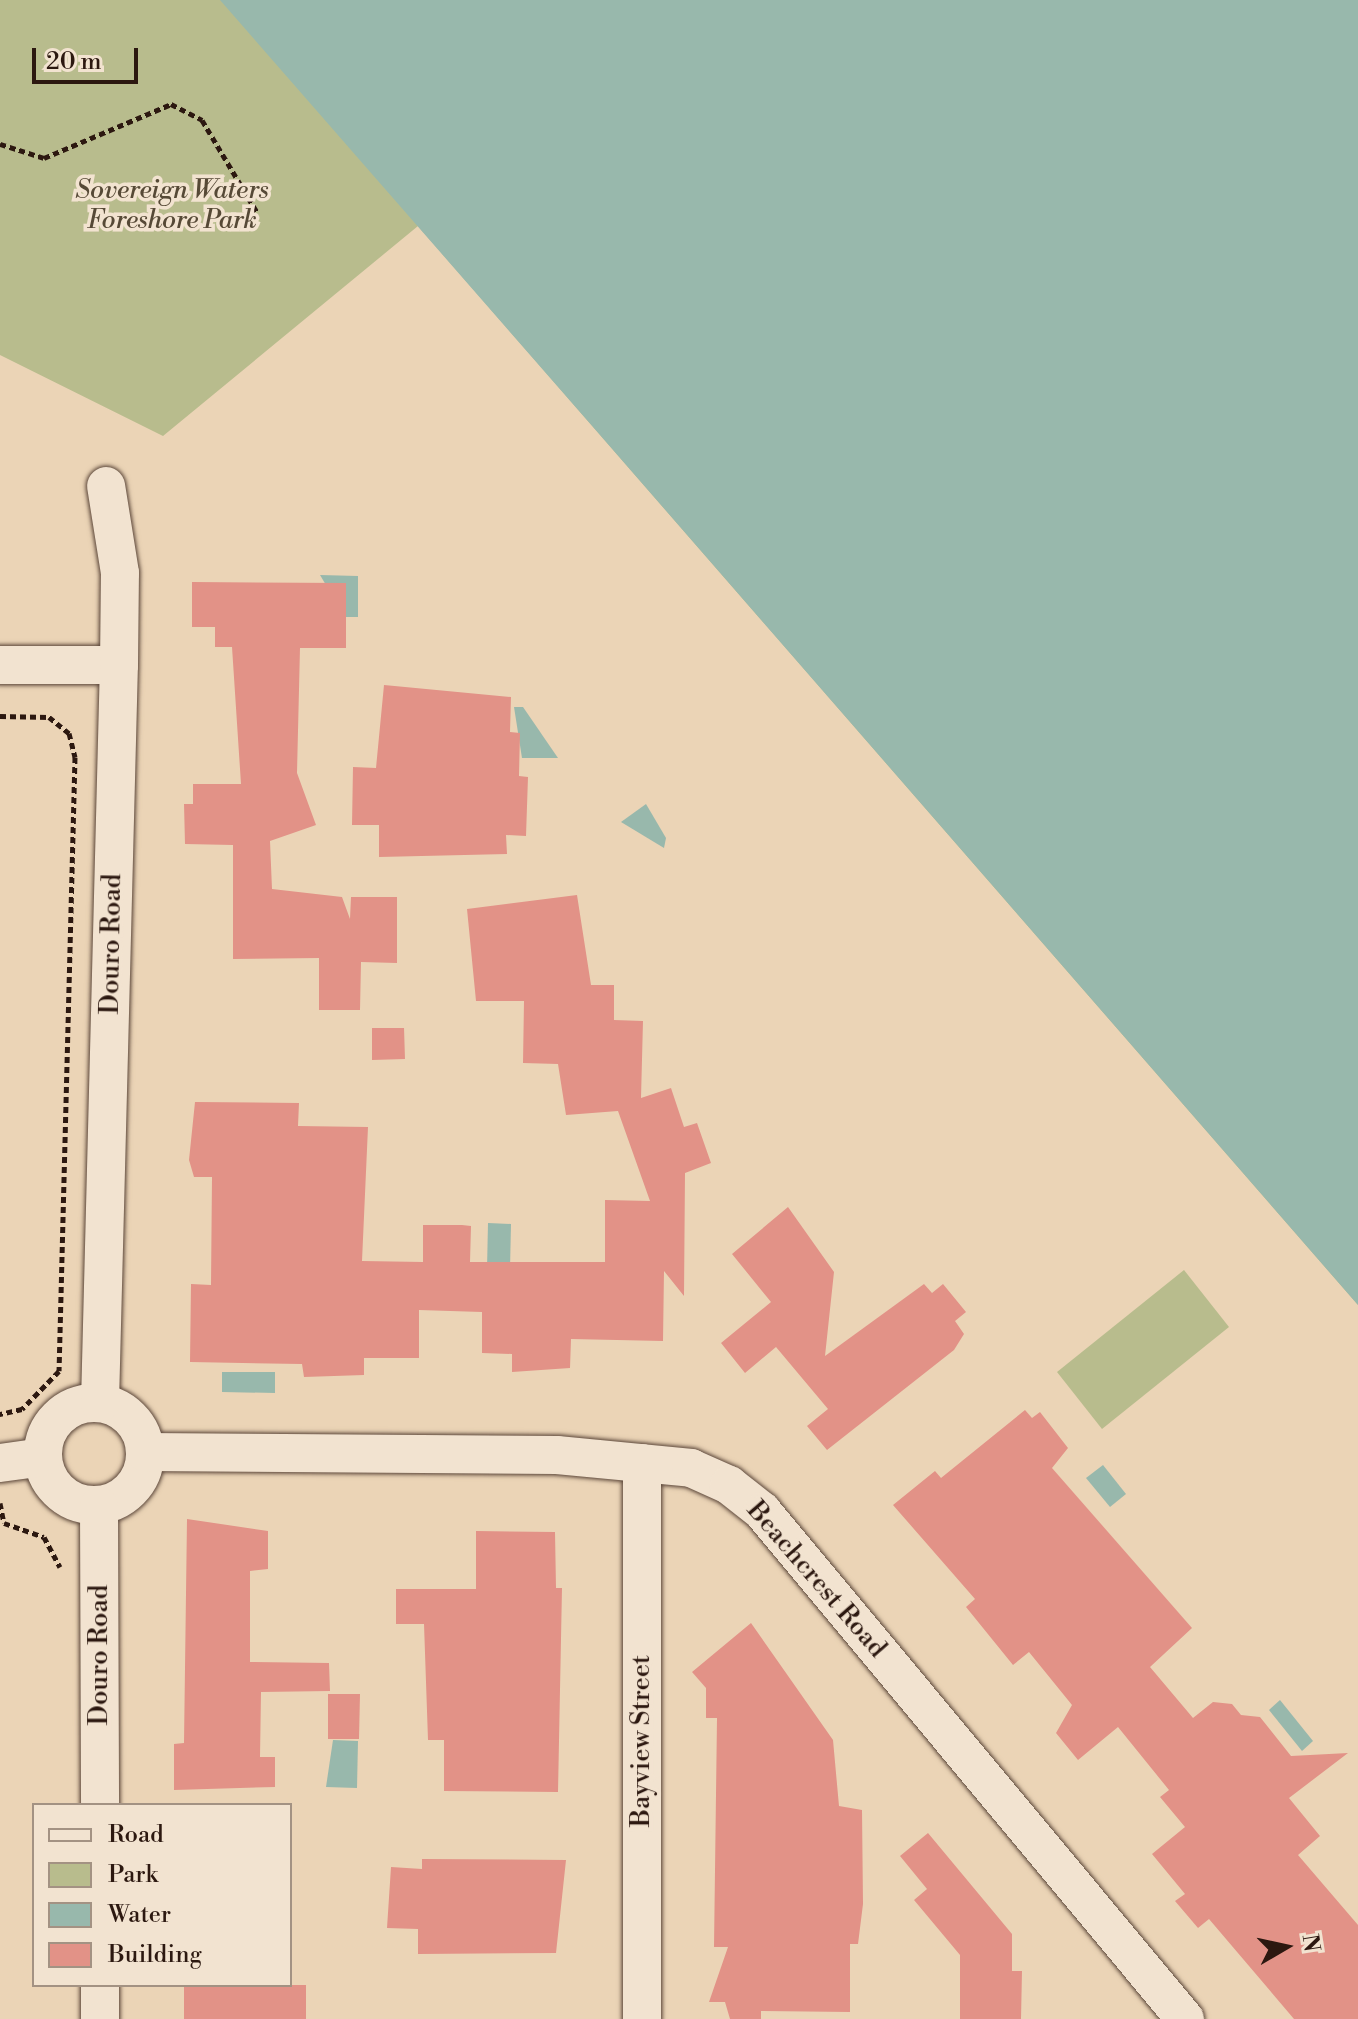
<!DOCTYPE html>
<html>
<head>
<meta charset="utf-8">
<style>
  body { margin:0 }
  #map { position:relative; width:1358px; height:2019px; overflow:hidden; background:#ebd4b6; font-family:"Libre Bodoni",serif }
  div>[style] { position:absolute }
  .green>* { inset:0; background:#b8bc8d }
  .water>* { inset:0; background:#98b8ac }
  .building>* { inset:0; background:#e29287 }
  .path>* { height:5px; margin-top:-2.5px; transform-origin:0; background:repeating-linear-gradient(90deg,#2c1810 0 6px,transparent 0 10px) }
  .roads { filter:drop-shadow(0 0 2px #5c473a) drop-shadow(0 0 2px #5c473a) }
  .minor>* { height:38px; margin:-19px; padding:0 19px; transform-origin:19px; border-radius:19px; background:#f2e3d0 }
  .minor>.ring { margin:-19px; padding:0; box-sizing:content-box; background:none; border:38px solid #f2e3d0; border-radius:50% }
  span { translate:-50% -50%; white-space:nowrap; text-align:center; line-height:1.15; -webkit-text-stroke:7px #f2e3d0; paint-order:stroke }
  .park-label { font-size:26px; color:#564936; font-style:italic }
  .street-label { font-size:26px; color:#2c1810 }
  .legend { position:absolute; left:32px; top:1803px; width:260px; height:184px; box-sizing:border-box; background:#f2e3d0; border:2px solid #a39283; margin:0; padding:10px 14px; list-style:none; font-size:24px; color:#2c1810 }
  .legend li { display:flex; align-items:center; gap:16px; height:40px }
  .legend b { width:40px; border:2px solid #a39283 }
  .north { position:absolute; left:1246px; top:1907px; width:80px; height:80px; -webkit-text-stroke:6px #f2e3d0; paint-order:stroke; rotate:81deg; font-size:22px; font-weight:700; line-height:32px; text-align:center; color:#2c1810 }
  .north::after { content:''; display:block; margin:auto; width:28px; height:36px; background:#2c1810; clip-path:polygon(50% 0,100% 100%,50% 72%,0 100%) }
  .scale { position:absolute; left:32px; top:48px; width:106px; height:36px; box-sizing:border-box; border:4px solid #2c1810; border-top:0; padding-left:10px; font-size:24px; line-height:28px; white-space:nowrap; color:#2c1810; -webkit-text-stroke:6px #f2e3d0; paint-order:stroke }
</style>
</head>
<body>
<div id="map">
  <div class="green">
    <div style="clip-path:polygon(0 0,974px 0,1358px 1305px,418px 226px,163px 436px,0 355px)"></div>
    <div style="clip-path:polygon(1184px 1270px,1229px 1327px,1102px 1429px,1057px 1372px)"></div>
  </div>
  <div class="water">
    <div style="clip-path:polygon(220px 0,1358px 0,1358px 1305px,600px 435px)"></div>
    <div style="clip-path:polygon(320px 575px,358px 576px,358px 617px,345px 617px)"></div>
    <div style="clip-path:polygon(514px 707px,523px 707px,558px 758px,522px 758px)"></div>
    <div style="clip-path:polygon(646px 804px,666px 838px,664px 848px,621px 822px)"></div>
    <div style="clip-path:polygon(488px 1223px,511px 1224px,510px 1269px,487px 1269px)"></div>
    <div style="clip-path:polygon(222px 1372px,275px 1372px,275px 1393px,222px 1392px)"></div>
    <div style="clip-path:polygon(1103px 1465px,1126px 1494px,1110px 1507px,1086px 1478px)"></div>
    <div style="clip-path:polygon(1280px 1700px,1313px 1741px,1302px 1751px,1269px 1710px)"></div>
    <div style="clip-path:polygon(333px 1740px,358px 1741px,357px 1788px,326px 1787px)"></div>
  </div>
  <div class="building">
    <div style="clip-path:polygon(192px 582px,346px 583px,346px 648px,300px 648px,297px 773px,316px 825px,270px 841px,272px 889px,342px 897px,350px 919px,351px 897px,397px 897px,397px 963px,361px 962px,360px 1010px,319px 1010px,319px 958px,233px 959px,233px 845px,185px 844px,184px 804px,193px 804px,193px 784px,241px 784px,232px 647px,215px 647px,215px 627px,192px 627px)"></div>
    <div style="clip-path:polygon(384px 685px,511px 697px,510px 732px,520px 733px,519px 776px,528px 777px,526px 836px,506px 835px,507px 854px,379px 857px,379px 825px,352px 825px,353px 767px,376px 768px)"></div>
    <div style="clip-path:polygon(577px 895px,591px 985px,614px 985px,614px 1020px,643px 1021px,641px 1098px,671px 1088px,684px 1127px,697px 1123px,711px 1163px,685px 1173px,684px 1296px,664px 1271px,663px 1341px,571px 1339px,570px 1368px,512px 1372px,512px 1354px,482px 1353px,482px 1312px,419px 1310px,419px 1358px,364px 1358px,364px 1375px,304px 1377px,302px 1364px,190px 1362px,191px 1284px,211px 1285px,212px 1177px,194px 1177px,189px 1160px,195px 1102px,299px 1103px,298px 1126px,368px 1127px,362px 1261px,423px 1262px,423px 1225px,462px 1225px,471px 1226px,470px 1262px,605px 1262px,605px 1200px,650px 1201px,618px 1111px,566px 1115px,558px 1064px,523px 1063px,524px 1001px,476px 1001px,467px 909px)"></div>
    <div style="clip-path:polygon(372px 1028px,404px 1028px,405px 1059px,372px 1060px)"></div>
    <div style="clip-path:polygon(788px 1207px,834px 1272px,825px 1356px,924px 1284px,932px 1293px,943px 1284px,966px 1312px,955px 1321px,964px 1334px,954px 1350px,827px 1450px,807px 1426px,828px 1409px,776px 1347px,745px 1373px,721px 1343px,771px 1302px,732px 1254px)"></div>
    <div style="clip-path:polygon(1025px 1410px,1032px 1418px,1040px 1412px,1068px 1448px,1052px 1468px,1192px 1628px,1150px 1667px,1193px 1718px,1213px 1702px,1232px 1704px,1241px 1715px,1260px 1717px,1291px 1756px,1348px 1753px,1289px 1798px,1320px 1836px,1298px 1855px,1358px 1925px,1358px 2019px,1294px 2019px,1209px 1919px,1198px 1928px,1175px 1901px,1185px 1894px,1152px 1854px,1185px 1827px,1160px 1797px,1169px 1790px,1118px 1727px,1078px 1760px,1056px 1733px,1072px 1705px,1029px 1652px,1013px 1665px,966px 1607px,975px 1599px,893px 1505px,935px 1471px,941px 1478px)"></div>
    <div style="clip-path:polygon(187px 1519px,268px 1531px,268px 1569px,250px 1571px,250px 1662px,329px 1663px,330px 1691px,261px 1692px,260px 1757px,275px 1757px,275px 1787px,174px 1790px,174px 1744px,184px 1743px)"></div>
    <div style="clip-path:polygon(476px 1531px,555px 1532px,556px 1588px,562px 1588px,558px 1792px,444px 1791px,444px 1740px,428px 1740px,424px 1624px,396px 1624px,396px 1589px,476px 1589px)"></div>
    <div style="clip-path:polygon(751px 1623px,833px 1740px,839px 1806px,862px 1810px,863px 1904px,858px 1944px,850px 1944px,850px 2012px,761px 2011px,761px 2019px,730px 2019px,725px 2002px,709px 2002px,728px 1947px,714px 1947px,717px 1718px,706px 1718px,706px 1688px,692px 1672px)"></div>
    <div style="clip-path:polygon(328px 1694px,360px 1694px,359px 1739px,328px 1739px)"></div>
    <div style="clip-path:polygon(928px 1833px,1012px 1934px,1012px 1971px,1022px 1971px,1021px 2019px,960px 2019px,960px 1955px,914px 1900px,927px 1889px,900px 1856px)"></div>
    <div style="clip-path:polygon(422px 1859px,566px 1860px,556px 1953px,418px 1954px,418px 1929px,387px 1928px,391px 1867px,422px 1869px)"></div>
    <div style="clip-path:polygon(184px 1985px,306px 1985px,306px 2019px,184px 2019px)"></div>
  </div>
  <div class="path">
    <div style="left:0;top:144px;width:46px;rotate:17.7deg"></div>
    <div style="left:44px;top:158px;width:138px;rotate:-23deg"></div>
    <div style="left:171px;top:104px;width:35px;rotate:27deg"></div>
    <div style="left:202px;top:120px;width:109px;rotate:59.2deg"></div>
    <div style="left:0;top:716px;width:49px;rotate:1.2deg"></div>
    <div style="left:49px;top:717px;width:26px;rotate:39deg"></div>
    <div style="left:69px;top:733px;width:25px;rotate:76deg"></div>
    <div style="left:75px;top:757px;width:614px;rotate:91.49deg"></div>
    <div style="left:59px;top:1371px;width:53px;rotate:134.2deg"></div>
    <div style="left:22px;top:1409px;width:23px;rotate:167deg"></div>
    <div style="left:0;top:1503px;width:20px;rotate:79deg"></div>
    <div style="left:4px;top:1523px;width:42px;rotate:19.3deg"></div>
    <div style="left:44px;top:1537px;width:34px;rotate:62deg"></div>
  </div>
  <div class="roads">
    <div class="minor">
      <div style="left:0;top:665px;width:119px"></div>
      <div class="ring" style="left:43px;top:1403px;width:64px;height:64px"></div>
      <div style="left:100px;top:1403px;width:738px;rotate:-88.53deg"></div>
      <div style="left:119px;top:665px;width:92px;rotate:-89.4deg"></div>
      <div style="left:120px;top:573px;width:88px;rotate:-99.1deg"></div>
      <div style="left:145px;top:1452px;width:412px;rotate:0.4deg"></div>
      <div style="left:557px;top:1455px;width:135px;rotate:5.5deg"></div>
      <div style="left:691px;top:1468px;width:42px;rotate:24.1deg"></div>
      <div style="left:729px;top:1485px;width:42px;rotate:38.2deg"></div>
      <div style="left:762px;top:1511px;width:661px;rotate:50.22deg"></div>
      <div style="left:0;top:1463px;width:43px;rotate:-7.9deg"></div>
      <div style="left:99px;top:1506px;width:299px;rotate:89.8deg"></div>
      <div style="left:100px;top:1985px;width:34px;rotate:90deg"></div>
      <div style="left:642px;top:2019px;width:556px;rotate:-90deg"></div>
    </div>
  </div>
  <div class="park-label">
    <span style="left:172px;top:206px">Sovereign Waters<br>Foreshore Park</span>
  </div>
  <div class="street-label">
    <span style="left:112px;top:944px;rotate:-89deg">Douro Road</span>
    <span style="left:816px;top:1580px;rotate:49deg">Beachcrest Road</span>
    <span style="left:100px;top:1655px;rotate:-90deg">Douro Road</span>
    <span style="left:642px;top:1741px;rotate:-90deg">Bayview Street</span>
  </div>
  <ul class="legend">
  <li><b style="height:10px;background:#f2e3d0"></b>Road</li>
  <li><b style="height:22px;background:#b8bc8d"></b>Park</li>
  <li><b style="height:22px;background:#98b8ac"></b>Water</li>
  <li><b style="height:22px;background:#e29287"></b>Building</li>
  </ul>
  <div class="north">N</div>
  <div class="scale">20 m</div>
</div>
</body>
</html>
